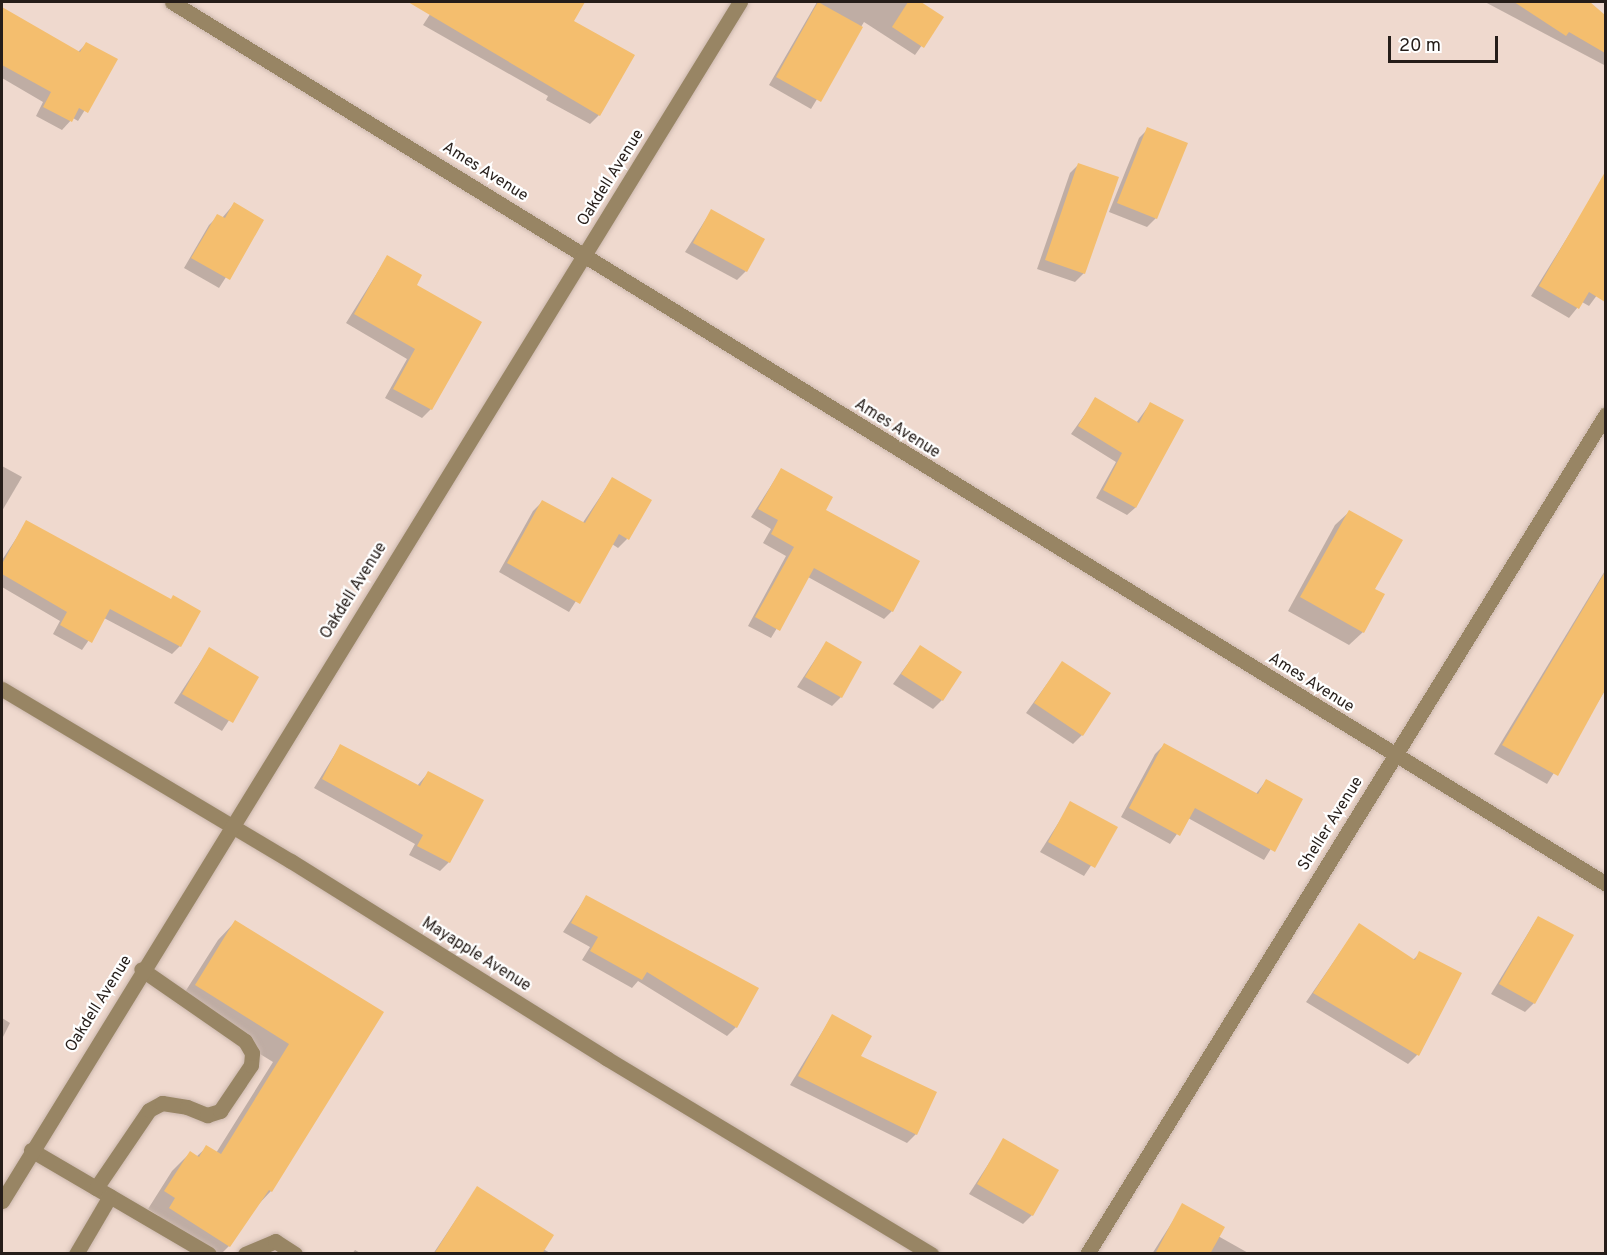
<!DOCTYPE html>
<html>
<head>
<meta charset="utf-8">
<style>
  body { margin:0 }
  #map { position:relative; width:1607px; height:1255px; overflow:hidden; background:#efd9ce; font-family:Overpass,sans-serif }
  div>[style] { position:absolute }
  .shadow>* { inset:0; background:#0003 }
  .building>* { inset:0; background:#f4be6e }
  .roads { filter:drop-shadow(0 0 2px #cbb7ad) drop-shadow(0 0 2px #cbb7ad) }
  .minor>* { height:15px; margin:-7.5px; padding:0 7.5px; transform-origin:7.5px; border-radius:7.5px; background:#988564 }
  span { translate:-50% -50%; white-space:nowrap; text-align:center; line-height:1.15; -webkit-text-stroke:4.5px #fff; paint-order:stroke }
  .street-label { font-size:16px; color:#251d19 }
  .frame { position:absolute; inset:0; border:3px solid #251d19; pointer-events:none }
  .scale { position:absolute; left:1388px; top:36px; width:110px; height:27px; box-sizing:border-box; border:3px solid #251d19; border-top:0; padding-left:8px; font-size:18px; line-height:21px; white-space:nowrap; color:#251d19; -webkit-text-stroke:4px #fff; paint-order:stroke }
</style>
</head>
<body>
<div id="map">
  <div class="shadow">
    <div style="clip-path:polygon(438px 2px,566px 2px,579px 9px,572px 22px,599px 115px,590px 124px,546px 100px,548px 96px,423px 25px)"></div>
    <div style="clip-path:polygon(817px 2px,918px 2px,942px 17px,915px 55px,864px 22px,811px 109px,769px 85px)"></div>
    <div style="clip-path:polygon(1485px 2px,1583px 2px,1606px 17px,1606px 66px)"></div>
    <div style="clip-path:polygon(2px 10px,77px 53px,86px 44px,116px 60px,78px 121px,73px 118px,62px 130px,36px 116px,43px 102px,2px 78px)"></div>
    <div style="clip-path:polygon(1148px 129px,1156px 218px,1147px 227px,1109px 212px,1139px 138px)"></div>
    <div style="clip-path:polygon(1079px 164px,1084px 273px,1075px 282px,1037px 269px,1070px 173px)"></div>
    <div style="clip-path:polygon(1598px 188px,1606px 192px,1606px 283px,1589px 306px,1582px 302px,1569px 318px,1531px 296px)"></div>
    <div style="clip-path:polygon(234px 204px,262px 221px,219px 288px,184px 268px,209px 225px,218px 216px,222px 218px)"></div>
    <div style="clip-path:polygon(711px 211px,746px 271px,737px 280px,685px 252px)"></div>
    <div style="clip-path:polygon(387px 257px,415px 285px,431px 409px,422px 418px,385px 398px,407px 359px,346px 323px)"></div>
    <div style="clip-path:polygon(1096px 399px,1136px 423px,1150px 404px,1135px 508px,1127px 515px,1096px 498px,1116px 462px,1071px 434px)"></div>
    <div style="clip-path:polygon(2px 466px,22px 477px,2px 511px)"></div>
    <div style="clip-path:polygon(781px 470px,824px 510px,892px 611px,884px 619px,808px 577px,771px 638px,748px 626px,786px 556px,763px 543px,771px 529px,751px 517px)"></div>
    <div style="clip-path:polygon(612px 479px,627px 539px,618px 548px,612px 544px,569px 612px,499px 572px,533px 511px,542px 502px,582px 524px)"></div>
    <div style="clip-path:polygon(1349px 512px,1363px 632px,1349px 645px,1288px 611px,1335px 525px)"></div>
    <div style="clip-path:polygon(27px 522px,180px 646px,172px 654px,104px 618px,82px 650px,53px 634px,60px 621px,2px 587px,2px 560px)"></div>
    <div style="clip-path:polygon(1606px 569px,1606px 689px,1547px 784px,1494px 754px)"></div>
    <div style="clip-path:polygon(826px 643px,841px 697px,832px 706px,797px 687px)"></div>
    <div style="clip-path:polygon(920px 647px,942px 700px,933px 709px,893px 684px)"></div>
    <div style="clip-path:polygon(209px 649px,257px 677px,222px 731px,174px 703px)"></div>
    <div style="clip-path:polygon(1062px 663px,1082px 735px,1073px 744px,1026px 713px)"></div>
    <div style="clip-path:polygon(1164px 745px,1255px 795px,1266px 781px,1301px 800px,1264px 860px,1188px 818px,1170px 844px,1121px 817px,1155px 754px)"></div>
    <div style="clip-path:polygon(340px 746px,417px 786px,428px 773px,482px 801px,449px 862px,440px 871px,409px 855px,415px 844px,314px 788px)"></div>
    <div style="clip-path:polygon(1071px 803px,1116px 828px,1084px 876px,1040px 852px)"></div>
    <div style="clip-path:polygon(586px 897px,736px 1027px,727px 1036px,638px 981px,632px 988px,582px 960px,590px 947px,563px 932px)"></div>
    <div style="clip-path:polygon(1538px 917px,1534px 1003px,1525px 1012px,1491px 994px)"></div>
    <div style="clip-path:polygon(235px 922px,382px 1013px,271px 1191px,255px 1208px,229px 1246px,221px 1254px,196px 1254px,152px 1226px,159px 1216px,148px 1209px,172px 1171px,190px 1153px,196px 1157px,207px 1147px,216px 1153px,273px 1062px,178px 1003px,218px 940px)"></div>
    <div style="clip-path:polygon(1359px 925px,1413px 960px,1420px 953px,1460px 974px,1417px 1055px,1408px 1064px,1306px 1002px)"></div>
    <div style="clip-path:polygon(832px 1016px,916px 1134px,907px 1143px,790px 1085px)"></div>
    <div style="clip-path:polygon(2px 1018px,10px 1023px,2px 1039px)"></div>
    <div style="clip-path:polygon(1004px 1140px,1032px 1215px,1023px 1224px,969px 1194px)"></div>
    <div style="clip-path:polygon(477px 1188px,543px 1249px,552px 1254px,433px 1254px)"></div>
    <div style="clip-path:polygon(1183px 1205px,1218px 1236px,1250px 1254px,1152px 1254px)"></div>
    <div style="clip-path:polygon(355px 1250px,362px 1254px,352px 1254px)"></div>
  </div>
  <div class="building">
    <div style="clip-path:polygon(408px 2px,585px 2px,574px 21px,635px 55px,600px 116px)"></div>
    <div style="clip-path:polygon(818px 2px,863px 27px,821px 102px,776px 77px)"></div>
    <div style="clip-path:polygon(908px 2px,921px 2px,944px 17px,924px 48px,892px 27px)"></div>
    <div style="clip-path:polygon(1514px 2px,1590px 2px,1605px 15px,1605px 53px,1569px 32px,1566px 36px)"></div>
    <div style="clip-path:polygon(2px 7px,80px 52px,86px 42px,118px 59px,88px 113px,79px 108px,72px 122px,43px 107px,51px 92px,2px 65px)"></div>
    <div style="clip-path:polygon(1147px 127px,1188px 143px,1157px 219px,1117px 203px)"></div>
    <div style="clip-path:polygon(1078px 163px,1119px 177px,1085px 274px,1045px 260px)"></div>
    <div style="clip-path:polygon(1605px 172px,1605px 302px,1589px 292px,1579px 309px,1539px 286px)"></div>
    <div style="clip-path:polygon(234px 202px,264px 220px,230px 280px,191px 258px,217px 214px,225px 218px)"></div>
    <div style="clip-path:polygon(711px 209px,765px 239px,747px 272px,693px 243px)"></div>
    <div style="clip-path:polygon(387px 255px,422px 275px,417px 285px,482px 322px,432px 410px,393px 389px,415px 349px,354px 314px)"></div>
    <div style="clip-path:polygon(1095px 397px,1139px 423px,1150px 402px,1184px 420px,1136px 508px,1103px 490px,1122px 453px,1078px 426px)"></div>
    <div style="clip-path:polygon(781px 468px,833px 497px,826px 510px,920px 561px,893px 612px,814px 568px,780px 631px,755px 617px,794px 547px,771px 534px,778px 520px,758px 509px)"></div>
    <div style="clip-path:polygon(612px 477px,652px 500px,629px 540px,619px 534px,580px 604px,507px 563px,542px 500px,585px 523px)"></div>
    <div style="clip-path:polygon(1349px 510px,1403px 540px,1375px 589px,1385px 594px,1364px 633px,1300px 597px)"></div>
    <div style="clip-path:polygon(26px 520px,171px 599px,173px 595px,201px 611px,181px 647px,110px 609px,92px 643px,60px 625px,67px 612px,2px 574px,2px 564px)"></div>
    <div style="clip-path:polygon(1605px 572px,1605px 690px,1558px 776px,1502px 745px)"></div>
    <div style="clip-path:polygon(826px 641px,862px 662px,842px 698px,805px 677px)"></div>
    <div style="clip-path:polygon(920px 645px,962px 672px,943px 701px,901px 674px)"></div>
    <div style="clip-path:polygon(209px 647px,259px 677px,233px 723px,182px 694px)"></div>
    <div style="clip-path:polygon(1062px 661px,1111px 693px,1083px 736px,1034px 703px)"></div>
    <div style="clip-path:polygon(1164px 743px,1258px 794px,1266px 779px,1303px 799px,1275px 852px,1195px 808px,1180px 836px,1129px 808px)"></div>
    <div style="clip-path:polygon(340px 744px,420px 786px,428px 771px,484px 800px,450px 863px,417px 846px,423px 835px,322px 779px)"></div>
    <div style="clip-path:polygon(1070px 801px,1118px 827px,1095px 868px,1048px 842px)"></div>
    <div style="clip-path:polygon(586px 895px,759px 988px,737px 1028px,647px 972px,642px 980px,590px 951px,598px 937px,571px 923px)"></div>
    <div style="clip-path:polygon(1538px 916px,1574px 935px,1535px 1004px,1499px 984px)"></div>
    <div style="clip-path:polygon(235px 920px,384px 1012px,272px 1192px,269px 1190px,230px 1247px,169px 1208px,175px 1198px,164px 1191px,190px 1151px,199px 1157px,206px 1145px,221px 1154px,289px 1044px,195px 985px)"></div>
    <div style="clip-path:polygon(1359px 923px,1415px 960px,1419px 951px,1462px 973px,1419px 1056px,1313px 993px)"></div>
    <div style="clip-path:polygon(832px 1014px,872px 1036px,861px 1056px,937px 1092px,917px 1135px,798px 1076px)"></div>
    <div style="clip-path:polygon(1003px 1138px,1059px 1170px,1033px 1216px,977px 1184px)"></div>
    <div style="clip-path:polygon(477px 1186px,554px 1235px,542px 1254px,434px 1254px)"></div>
    <div style="clip-path:polygon(1182px 1203px,1225px 1227px,1210px 1254px,1155px 1254px)"></div>
  </div>
  <div class="roads">
    <div class="minor">
      <div style="left:172px;top:2px;width:1684px;rotate:31.59deg"></div>
      <div style="left:2px;top:689px;width:336px;rotate:30.8deg"></div>
      <div style="left:291px;top:861px;width:372px;rotate:32deg"></div>
      <div style="left:606px;top:1058px;width:380px;rotate:31.1deg"></div>
      <div style="left:31px;top:1150px;width:206px;rotate:30.3deg"></div>
      <div style="left:96px;top:1188px;width:94px;rotate:-55.8deg"></div>
      <div style="left:149px;top:1110px;width:15px;rotate:-28deg"></div>
      <div style="left:162px;top:1103px;width:25px;rotate:9deg"></div>
      <div style="left:187px;top:1107px;width:22px;rotate:22deg"></div>
      <div style="left:207px;top:1115px;width:14px;rotate:-17deg"></div>
      <div style="left:220px;top:1111px;width:55px;rotate:-56deg"></div>
      <div style="left:251px;top:1065px;width:12px;rotate:-85deg"></div>
      <div style="left:252px;top:1053px;width:14px;rotate:-120deg"></div>
      <div style="left:245px;top:1041px;width:126px;rotate:-145.3deg"></div>
      <div style="left:2px;top:1201px;width:1408px;rotate:-58.39deg"></div>
      <div style="left:76px;top:1254px;width:67px;rotate:-59.6deg"></div>
      <div style="left:245px;top:1254px;width:33px;rotate:-23deg"></div>
      <div style="left:275px;top:1241px;width:24px;rotate:33deg"></div>
      <div style="left:1087px;top:1254px;width:987px;rotate:-58.29deg"></div>
    </div>
  </div>
  <div class="street-label">
    <span style="left:485px;top:172px;rotate:32deg">Ames Avenue</span>
    <span style="left:611px;top:178px;rotate:-58deg">Oakdell Avenue</span>
    <span style="left:897px;top:429px;rotate:32deg">Ames Avenue</span>
    <span style="left:354px;top:591px;rotate:-58deg">Oakdell Avenue</span>
    <span style="left:1311px;top:683px;rotate:32deg">Ames Avenue</span>
    <span style="left:1331px;top:824px;rotate:-58deg">Sheller Avenue</span>
    <span style="left:476px;top:955px;rotate:32deg">Mayapple Avenue</span>
    <span style="left:99px;top:1004px;rotate:-58deg">Oakdell Avenue</span>
  </div>
  <div class="frame"></div>
  <div class="scale">20 m</div>
</div>
</body>
</html>
